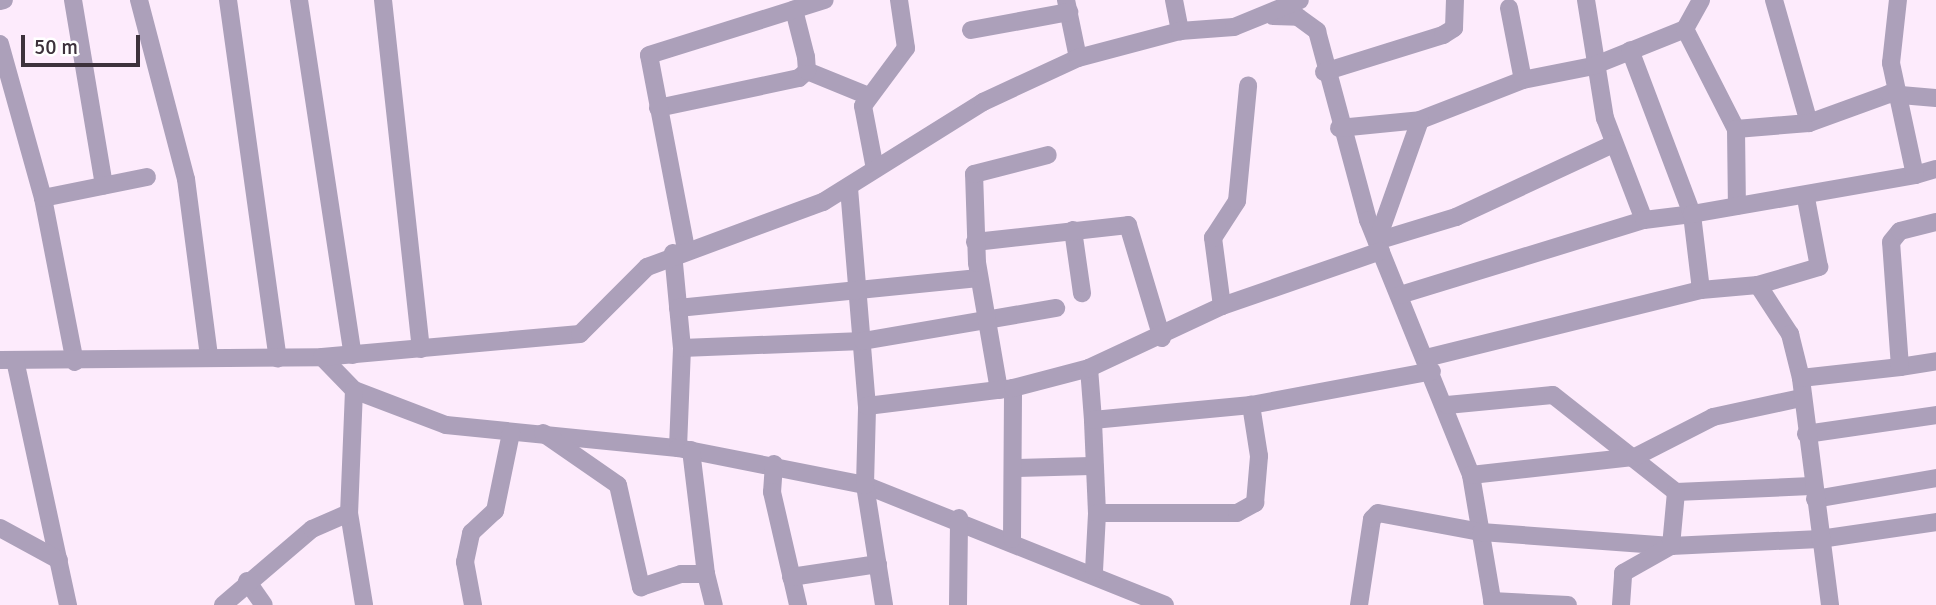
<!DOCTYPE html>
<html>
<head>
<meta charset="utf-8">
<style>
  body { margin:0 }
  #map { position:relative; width:1936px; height:605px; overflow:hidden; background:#fdebfc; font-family:Signika,sans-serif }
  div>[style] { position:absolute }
  .street>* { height:18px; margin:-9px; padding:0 9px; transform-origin:9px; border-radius:9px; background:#aca0ba }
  span { translate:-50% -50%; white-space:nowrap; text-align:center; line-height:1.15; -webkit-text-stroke:6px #fff; paint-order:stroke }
  .scale { position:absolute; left:21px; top:35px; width:119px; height:32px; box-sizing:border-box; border:4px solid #3d323c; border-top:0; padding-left:9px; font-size:21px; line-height:24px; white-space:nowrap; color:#3d323c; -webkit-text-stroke:5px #fff; paint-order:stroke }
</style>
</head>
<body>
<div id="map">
  <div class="street">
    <div style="left:73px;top:0;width:188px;rotate:80.5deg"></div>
    <div style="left:139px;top:0;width:185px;rotate:75.3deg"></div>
    <div style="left:186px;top:179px;width:179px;rotate:82.6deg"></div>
    <div style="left:228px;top:0;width:362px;rotate:82.1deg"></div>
    <div style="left:299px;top:0;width:359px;rotate:81.4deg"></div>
    <div style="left:383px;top:0;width:351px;rotate:83.8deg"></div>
    <div style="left:1066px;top:0;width:59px;rotate:78.3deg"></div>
    <div style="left:1174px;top:0;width:32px;rotate:79deg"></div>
    <div style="left:1586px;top:0;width:120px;rotate:80.9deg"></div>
    <div style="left:1605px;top:118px;width:109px;rotate:69.1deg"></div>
    <div style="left:1774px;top:0;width:128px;rotate:74.1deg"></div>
    <div style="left:0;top:1px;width:4px;rotate:-14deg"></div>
    <div style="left:1509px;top:8px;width:73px;rotate:79deg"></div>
    <div style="left:1273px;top:16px;width:25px;rotate:2deg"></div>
    <div style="left:1298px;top:17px;width:24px;rotate:36deg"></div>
    <div style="left:1317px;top:31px;width:196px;rotate:74.9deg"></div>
    <div style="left:1368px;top:220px;width:275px;rotate:68deg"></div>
    <div style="left:1471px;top:475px;width:132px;rotate:80.4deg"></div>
    <div style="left:1685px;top:29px;width:33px;rotate:-61deg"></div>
    <div style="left:971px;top:30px;width:100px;rotate:-10.4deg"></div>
    <div style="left:0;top:44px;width:160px;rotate:74.4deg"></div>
    <div style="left:43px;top:198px;width:167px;rotate:79deg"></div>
    <div style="left:807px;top:71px;width:64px;rotate:22.1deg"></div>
    <div style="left:1324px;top:72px;width:125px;rotate:-17.3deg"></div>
    <div style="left:1443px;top:35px;width:13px;rotate:-32deg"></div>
    <div style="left:1454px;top:28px;width:28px;rotate:-88deg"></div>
    <div style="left:658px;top:108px;width:144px;rotate:-12deg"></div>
    <div style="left:799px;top:78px;width:11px;rotate:-41deg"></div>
    <div style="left:807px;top:71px;width:14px;rotate:-94deg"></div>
    <div style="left:806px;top:57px;width:49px;rotate:-104.3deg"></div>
    <div style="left:1339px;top:128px;width:81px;rotate:-5.6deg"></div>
    <div style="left:1420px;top:120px;width:110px;rotate:-21.2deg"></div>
    <div style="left:1523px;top:80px;width:71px;rotate:-11.3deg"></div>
    <div style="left:1593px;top:66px;width:99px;rotate:-21.9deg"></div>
    <div style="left:1685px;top:29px;width:112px;rotate:63deg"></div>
    <div style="left:1736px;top:129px;width:73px;rotate:-4.7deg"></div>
    <div style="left:1809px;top:123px;width:85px;rotate:-19.9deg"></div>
    <div style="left:1889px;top:94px;width:47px;rotate:4.9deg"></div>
    <div style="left:1736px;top:129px;width:77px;rotate:89.3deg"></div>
    <div style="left:875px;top:169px;width:64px;rotate:-100.8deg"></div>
    <div style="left:863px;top:106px;width:72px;rotate:-53.4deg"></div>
    <div style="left:906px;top:48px;width:49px;rotate:-98.3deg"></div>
    <div style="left:1915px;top:175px;width:22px;rotate:-16deg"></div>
    <div style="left:849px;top:188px;width:219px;rotate:85.3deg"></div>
    <div style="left:43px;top:198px;width:106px;rotate:-11.4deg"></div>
    <div style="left:1073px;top:230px;width:64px;rotate:81.9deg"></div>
    <div style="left:1377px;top:241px;width:83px;rotate:-16.9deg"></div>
    <div style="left:1456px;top:217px;width:173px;rotate:-24.9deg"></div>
    <div style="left:1377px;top:241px;width:128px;rotate:-70.4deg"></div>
    <div style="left:975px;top:242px;width:154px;rotate:-6.3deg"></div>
    <div style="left:1128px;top:225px;width:118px;rotate:73.3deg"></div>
    <div style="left:686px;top:249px;width:197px;rotate:-100.8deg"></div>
    <div style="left:649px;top:55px;width:184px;rotate:-17.4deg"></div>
    <div style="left:673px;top:253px;width:95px;rotate:84.6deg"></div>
    <div style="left:682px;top:348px;width:100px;rotate:92.3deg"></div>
    <div style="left:1758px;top:285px;width:64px;rotate:-16.4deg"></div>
    <div style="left:1819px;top:267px;width:70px;rotate:-100.7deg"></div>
    <div style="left:1701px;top:290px;width:57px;rotate:-5deg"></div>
    <div style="left:1758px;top:285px;width:59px;rotate:56.9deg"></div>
    <div style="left:1790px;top:334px;width:45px;rotate:76deg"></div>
    <div style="left:1400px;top:295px;width:255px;rotate:-17.1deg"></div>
    <div style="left:1644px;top:220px;width:48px;rotate:-7.1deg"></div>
    <div style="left:1692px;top:214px;width:175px;rotate:-110.7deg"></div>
    <div style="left:1222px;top:306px;width:69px;rotate:-97.5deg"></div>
    <div style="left:1213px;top:238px;width:44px;rotate:-57deg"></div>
    <div style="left:1237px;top:201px;width:116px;rotate:-84.5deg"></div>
    <div style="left:678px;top:308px;width:302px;rotate:-5.7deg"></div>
    <div style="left:682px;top:348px;width:181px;rotate:-2.2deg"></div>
    <div style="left:863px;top:341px;width:196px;rotate:-9.7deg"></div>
    <div style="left:322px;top:357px;width:46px;rotate:45.9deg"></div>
    <div style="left:354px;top:390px;width:98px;rotate:20.8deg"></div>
    <div style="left:446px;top:425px;width:233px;rotate:5.7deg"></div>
    <div style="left:678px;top:448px;width:191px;rotate:11.2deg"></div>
    <div style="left:865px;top:485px;width:323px;rotate:21.8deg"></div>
    <div style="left:1426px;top:358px;width:283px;rotate:-13.9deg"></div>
    <div style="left:1701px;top:290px;width:77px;rotate:-96.8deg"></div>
    <div style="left:1692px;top:214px;width:226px;rotate:-9.9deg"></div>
    <div style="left:1915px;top:175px;width:115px;rotate:-102.1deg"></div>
    <div style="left:1891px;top:63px;width:63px;rotate:-83.7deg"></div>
    <div style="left:0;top:360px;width:322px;rotate:-0.5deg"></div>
    <div style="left:322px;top:357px;width:259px;rotate:-5.1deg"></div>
    <div style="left:580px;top:334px;width:95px;rotate:-45deg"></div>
    <div style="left:647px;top:267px;width:188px;rotate:-20.3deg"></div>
    <div style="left:823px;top:202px;width:189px;rotate:-32deg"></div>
    <div style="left:983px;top:102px;width:105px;rotate:-24.9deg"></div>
    <div style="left:1078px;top:58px;width:106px;rotate:-14.8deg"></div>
    <div style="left:1180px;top:31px;width:54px;rotate:-4.2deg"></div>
    <div style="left:1234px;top:27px;width:71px;rotate:-22.2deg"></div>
    <div style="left:15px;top:360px;width:251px;rotate:77.8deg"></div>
    <div style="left:1900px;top:367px;width:36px;rotate:-9deg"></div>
    <div style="left:1089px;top:368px;width:52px;rotate:85.6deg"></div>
    <div style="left:354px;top:390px;width:123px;rotate:92.3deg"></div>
    <div style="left:349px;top:513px;width:93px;rotate:80.7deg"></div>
    <div style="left:999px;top:390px;width:129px;rotate:-99.8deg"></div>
    <div style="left:977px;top:263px;width:89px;rotate:-91.9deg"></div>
    <div style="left:974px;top:174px;width:76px;rotate:-14.4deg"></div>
    <div style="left:1447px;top:405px;width:106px;rotate:-5.4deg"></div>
    <div style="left:1553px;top:395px;width:157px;rotate:38.3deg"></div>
    <div style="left:1676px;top:492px;width:135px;rotate:-2.5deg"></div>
    <div style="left:543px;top:433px;width:91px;rotate:34.7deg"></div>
    <div style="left:618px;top:485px;width:105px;rotate:77.3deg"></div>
    <div style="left:641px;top:587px;width:42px;rotate:-18deg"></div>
    <div style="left:681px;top:574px;width:25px"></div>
    <div style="left:706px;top:574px;width:32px;rotate:76deg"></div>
    <div style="left:1806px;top:434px;width:131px;rotate:-8.3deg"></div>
    <div style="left:691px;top:450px;width:125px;rotate:83.1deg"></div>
    <div style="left:774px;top:464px;width:28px;rotate:94deg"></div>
    <div style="left:772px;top:492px;width:116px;rotate:77deg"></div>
    <div style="left:1017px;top:468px;width:74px;rotate:-1.5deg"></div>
    <div style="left:1471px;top:475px;width:165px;rotate:-6.3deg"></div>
    <div style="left:1635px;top:457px;width:88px;rotate:-27.1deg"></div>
    <div style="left:1713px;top:417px;width:90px;rotate:-12.2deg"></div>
    <div style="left:1815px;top:499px;width:123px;rotate:-9.8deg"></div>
    <div style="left:1097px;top:513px;width:93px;rotate:-92.5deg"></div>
    <div style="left:1093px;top:420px;width:159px;rotate:-5.4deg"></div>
    <div style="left:1251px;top:405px;width:184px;rotate:-10.6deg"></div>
    <div style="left:0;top:528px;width:67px;rotate:28.5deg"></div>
    <div style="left:1012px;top:539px;width:151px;rotate:-89.6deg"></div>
    <div style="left:1094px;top:571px;width:58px;rotate:-87deg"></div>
    <div style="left:1097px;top:513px;width:140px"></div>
    <div style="left:1237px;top:513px;width:21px;rotate:-29deg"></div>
    <div style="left:1255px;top:503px;width:47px;rotate:-85.1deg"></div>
    <div style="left:1259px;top:456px;width:52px;rotate:-98.9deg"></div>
    <div style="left:791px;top:577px;width:88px;rotate:-8.5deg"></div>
    <div style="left:247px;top:581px;width:29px;rotate:55deg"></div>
    <div style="left:1492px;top:601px;width:76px;rotate:3deg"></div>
    <div style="left:223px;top:605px;width:117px;rotate:-40.5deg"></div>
    <div style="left:312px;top:529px;width:40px;rotate:-23.4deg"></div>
    <div style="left:473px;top:605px;width:44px;rotate:-100.5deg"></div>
    <div style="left:465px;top:562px;width:30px;rotate:-78deg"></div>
    <div style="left:471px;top:533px;width:33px;rotate:-43deg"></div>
    <div style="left:495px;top:511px;width:80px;rotate:-78.4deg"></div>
    <div style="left:884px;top:605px;width:121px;rotate:-99deg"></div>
    <div style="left:865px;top:485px;width:79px;rotate:-88.5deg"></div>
    <div style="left:867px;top:406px;width:147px;rotate:-7deg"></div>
    <div style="left:1013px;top:388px;width:79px;rotate:-14.7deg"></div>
    <div style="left:1089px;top:368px;width:147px;rotate:-25deg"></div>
    <div style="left:1222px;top:306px;width:168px;rotate:-19.1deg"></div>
    <div style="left:958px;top:605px;width:87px;rotate:-89.3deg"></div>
    <div style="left:1359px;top:605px;width:87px;rotate:-81.4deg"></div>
    <div style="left:1372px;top:519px;width:8px;rotate:-45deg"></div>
    <div style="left:1378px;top:513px;width:105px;rotate:10.5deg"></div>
    <div style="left:1481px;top:532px;width:191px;rotate:4.2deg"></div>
    <div style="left:1671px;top:546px;width:149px;rotate:-2.7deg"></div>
    <div style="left:1820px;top:539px;width:117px;rotate:-8.3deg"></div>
    <div style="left:1621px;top:605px;width:32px;rotate:-86deg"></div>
    <div style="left:1623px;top:573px;width:55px;rotate:-29.4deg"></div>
    <div style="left:1671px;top:546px;width:54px;rotate:-84.7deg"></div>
    <div style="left:1830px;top:605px;width:229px;rotate:-97.3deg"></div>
    <div style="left:1801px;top:378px;width:100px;rotate:-6.3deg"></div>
    <div style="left:1900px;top:367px;width:125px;rotate:-94.1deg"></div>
    <div style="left:1891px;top:242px;width:14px;rotate:-51deg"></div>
    <div style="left:1900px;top:231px;width:37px;rotate:-14deg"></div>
  </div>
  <div class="scale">50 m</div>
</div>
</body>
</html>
